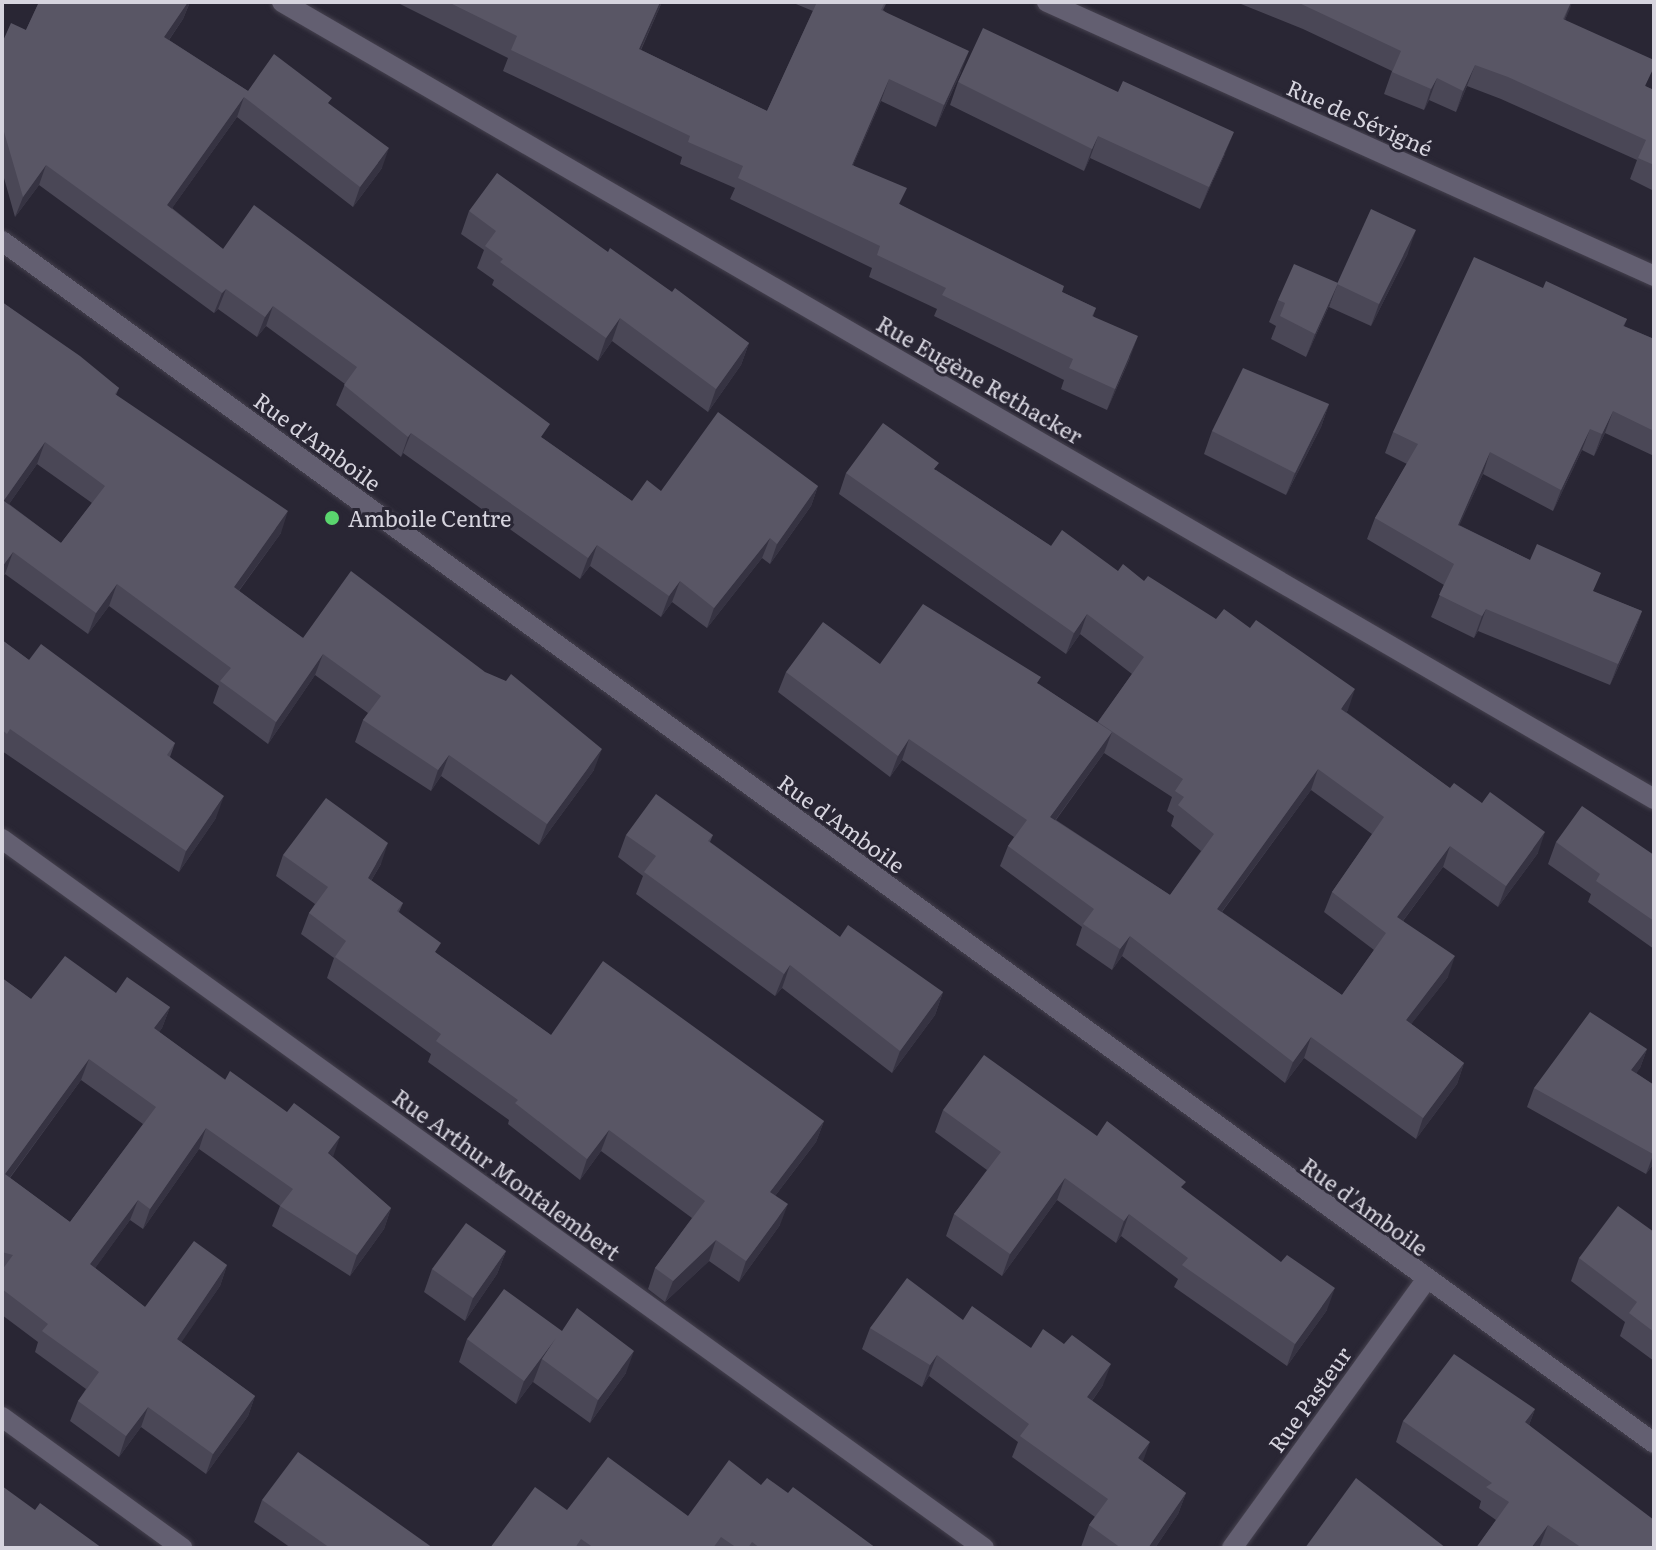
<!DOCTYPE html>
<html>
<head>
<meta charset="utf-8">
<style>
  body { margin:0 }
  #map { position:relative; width:1656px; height:1550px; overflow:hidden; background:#292634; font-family:Literata,serif }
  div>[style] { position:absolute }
  .roads { filter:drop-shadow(0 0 2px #45414e) drop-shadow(0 0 2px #45414e) }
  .minor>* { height:20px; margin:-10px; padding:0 10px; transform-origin:10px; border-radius:10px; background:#635f71 }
  .tertiary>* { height:20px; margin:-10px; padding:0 10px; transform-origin:10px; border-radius:10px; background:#635f71 }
  .wall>* { inset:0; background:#4a4756 }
  .shaded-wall>* { inset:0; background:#363342 }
  .building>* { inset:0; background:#595665 }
  .dots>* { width:22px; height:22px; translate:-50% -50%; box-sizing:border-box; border:4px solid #292634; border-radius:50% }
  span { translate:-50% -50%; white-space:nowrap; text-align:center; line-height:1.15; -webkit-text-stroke:6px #292634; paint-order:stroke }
  .street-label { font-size:22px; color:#d6d4de }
  .poi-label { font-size:22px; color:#d6d4de }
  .left { translate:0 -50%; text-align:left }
  .frame { position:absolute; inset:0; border:4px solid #d6d4de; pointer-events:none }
</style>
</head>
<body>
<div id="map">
  <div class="roads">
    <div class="minor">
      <div style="left:282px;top:2px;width:1587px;rotate:30.15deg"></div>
      <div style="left:1047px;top:2px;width:666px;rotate:24.29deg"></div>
      <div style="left:2px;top:839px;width:1211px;rotate:35.83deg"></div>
      <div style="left:2px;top:1417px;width:223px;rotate:36deg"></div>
      <div style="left:1232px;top:1548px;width:331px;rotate:-54.1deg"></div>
    </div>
    <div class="tertiary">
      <div style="left:2px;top:241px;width:2043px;rotate:36.04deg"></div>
    </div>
  </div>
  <div class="wall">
    <div style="clip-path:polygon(39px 2px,190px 2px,183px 19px,169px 40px,248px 91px,330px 105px,382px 168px,353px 207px,237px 117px,172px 208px,223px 249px,544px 439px,632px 501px,661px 491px,818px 486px,811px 506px,770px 564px,762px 558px,707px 628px,672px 602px,661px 617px,590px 566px,580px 579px,403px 453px,401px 457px,336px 405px,345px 384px,266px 326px,257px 337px,218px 309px,214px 313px,39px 185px,15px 217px,2px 171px,2px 43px,26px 30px)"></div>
    <div style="clip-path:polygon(396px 2px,662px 2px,641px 50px,767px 111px,813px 11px,791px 2px,887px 2px,883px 10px,961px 72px,936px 127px,881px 101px,853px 165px,901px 205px,1062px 292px,1096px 308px,1093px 316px,1130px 358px,1107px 410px,1061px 389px,1064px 380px,934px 316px,937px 309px,869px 277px,872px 268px,730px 199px,735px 188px,680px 164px,682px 157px,503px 71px,508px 58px)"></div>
    <div style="clip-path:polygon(1236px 2px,1572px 2px,1565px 20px,1647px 87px,1654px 90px,1654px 191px,1630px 179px,1637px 160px,1501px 99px,1467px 86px,1456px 112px,1429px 100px,1424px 110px,1384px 94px,1392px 71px,1303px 29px)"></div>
    <div style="clip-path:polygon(958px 82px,1225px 154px,1200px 209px,1090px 158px,1084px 171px,950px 105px)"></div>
    <div style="clip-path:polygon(469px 211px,608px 252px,672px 292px,749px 343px,741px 365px,708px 412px,612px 341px,598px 361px,492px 285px,494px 280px,477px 268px,484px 250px,461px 234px)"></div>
    <div style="clip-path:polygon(1408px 253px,1371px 326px,1329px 307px,1337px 284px)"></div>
    <div style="clip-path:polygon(1338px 283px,1329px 306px,1306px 357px,1271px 339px,1276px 326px,1269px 322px,1278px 300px)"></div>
    <div style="clip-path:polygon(1543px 288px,1627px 319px,1624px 326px,1654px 339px,1654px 456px,1605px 433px,1594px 456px,1582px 450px,1553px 511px,1483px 474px,1459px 525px,1594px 592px,1642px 611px,1634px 633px,1610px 685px,1478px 631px,1474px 638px,1431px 617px,1444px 585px,1367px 539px,1375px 518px,1407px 464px,1385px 453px,1393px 432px)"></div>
    <div style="clip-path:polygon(evenodd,2px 302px,119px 388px,116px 395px,281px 533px,239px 591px,303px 638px,594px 770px,539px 845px,441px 776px,431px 791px,355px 742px,363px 720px,368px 713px,315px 675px,268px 744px,213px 703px,219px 686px,109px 606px,88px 634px,5px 574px,2px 578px,2px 302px,37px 464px,92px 503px,61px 543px,9px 504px,37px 464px)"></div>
    <div style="clip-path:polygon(1329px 404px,1321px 427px,1286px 495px,1204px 454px,1212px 431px)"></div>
    <div style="clip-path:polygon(evenodd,936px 470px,1051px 546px,1144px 581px,1348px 710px,1346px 712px,1538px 853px,1498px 907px,1443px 867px,1403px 921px,1448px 977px,1411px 1024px,1464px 1063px,1457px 1084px,1416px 1139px,1304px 1058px,1285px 1083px,1122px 956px,1112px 970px,1076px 945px,1082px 927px,1000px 866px,1008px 846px,1014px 837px,902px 760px,890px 777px,778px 692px,786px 672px,880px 664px,1039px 684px,1097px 723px,1132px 674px,1080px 634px,1066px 654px,839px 494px,846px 473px,936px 470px,1104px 753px,1172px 797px,1167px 811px,1174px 816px,1171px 826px,1201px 851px,1170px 895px,1056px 820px,1104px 753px,936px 470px,1311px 790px,1372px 834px,1332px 892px,1324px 912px,1374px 950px,1342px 995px,1222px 912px,1311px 790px)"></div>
    <div style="clip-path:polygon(2px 640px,29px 660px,175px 743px,170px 757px,216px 818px,179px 872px,2px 751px)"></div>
    <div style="clip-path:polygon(626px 835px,713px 835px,710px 842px,840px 937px,943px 992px,935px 1015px,892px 1073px,782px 988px,775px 996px,636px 894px,643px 876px,618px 857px)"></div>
    <div style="clip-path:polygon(1556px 842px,1654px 855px,1654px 949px,1588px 902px,1591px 894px,1548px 864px)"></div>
    <div style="clip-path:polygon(283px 855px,381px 864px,371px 881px,403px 903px,399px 912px,437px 954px,551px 1035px,824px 1121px,816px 1142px,775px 1196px,780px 1225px,739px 1282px,709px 1261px,665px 1302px,648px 1289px,655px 1268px,692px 1218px,601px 1151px,580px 1180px,508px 1124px,509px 1120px,428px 1062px,431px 1054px,327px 978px,334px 958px,301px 934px,309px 913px,315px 904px,276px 876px)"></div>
    <div style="clip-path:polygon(evenodd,2px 978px,31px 999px,116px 993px,170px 1007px,162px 1028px,159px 1032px,333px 1157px,391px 1208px,384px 1229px,350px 1276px,272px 1226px,280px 1206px,199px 1149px,143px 1229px,130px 1220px,95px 1268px,145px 1307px,227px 1265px,220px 1286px,181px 1342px,255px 1396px,248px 1416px,206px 1474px,141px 1427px,119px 1457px,70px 1421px,78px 1401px,86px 1389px,35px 1352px,38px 1342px,2px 1315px,2px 978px,81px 1080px,143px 1124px,70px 1222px,10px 1178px,81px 1080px)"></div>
    <div style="clip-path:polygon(1647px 1049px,1640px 1068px,1636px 1073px,1654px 1085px,1654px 1163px,1646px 1174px,1527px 1107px,1534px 1088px)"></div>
    <div style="clip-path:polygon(943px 1110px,1097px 1136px,1183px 1189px,1327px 1310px,1287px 1366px,1174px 1287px,1178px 1279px,1121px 1236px,1116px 1243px,1057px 1200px,1002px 1276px,946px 1236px,954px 1214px,987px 1170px,935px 1132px)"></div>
    <div style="clip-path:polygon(1654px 1232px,1654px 1361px,1620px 1336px,1625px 1322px,1571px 1281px,1579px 1258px)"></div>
    <div style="clip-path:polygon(506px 1251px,497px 1274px,465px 1321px,424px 1292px,432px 1269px)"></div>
    <div style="clip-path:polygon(963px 1320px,1031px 1348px,1103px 1385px,1092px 1401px,1143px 1462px,1186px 1493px,1178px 1514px,1155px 1548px,1083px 1548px,1081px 1547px,1089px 1525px,1095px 1517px,1012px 1457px,1018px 1442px,929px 1376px,922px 1387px,862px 1349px,870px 1328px)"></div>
    <div style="clip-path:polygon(562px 1331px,626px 1373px,590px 1423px,533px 1382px,534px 1380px,516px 1404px,459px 1362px,467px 1339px)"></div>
    <div style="clip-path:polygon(1535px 1409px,1529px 1425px,1654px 1548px,1543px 1548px,1540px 1546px,1539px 1548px,1476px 1548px,1496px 1520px,1479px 1508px,1481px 1501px,1396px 1442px,1403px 1421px)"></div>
    <div style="clip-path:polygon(761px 1485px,788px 1493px,876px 1548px,490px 1548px,567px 1510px,688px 1516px)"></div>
    <div style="clip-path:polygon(262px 1500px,433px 1548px,291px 1548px,254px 1522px)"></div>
  </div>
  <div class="shaded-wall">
    <div style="clip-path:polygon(188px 2px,190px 2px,183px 19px,157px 57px,164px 37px)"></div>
    <div style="clip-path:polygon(660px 2px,662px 2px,631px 71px,639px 49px)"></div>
    <div style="clip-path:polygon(1571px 2px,1572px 2px,1570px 9px,1556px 40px)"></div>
    <div style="clip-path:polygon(969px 51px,961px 72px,936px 127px,944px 105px)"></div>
    <div style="clip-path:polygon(1475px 65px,1467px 86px,1456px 112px,1463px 91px)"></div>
    <div style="clip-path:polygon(1437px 78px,1429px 100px,1424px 110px,1431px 89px)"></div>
    <div style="clip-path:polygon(889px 79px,881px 101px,844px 186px,852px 165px)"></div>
    <div style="clip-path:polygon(244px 97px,237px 117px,160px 225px,167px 205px)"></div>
    <div style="clip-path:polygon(1234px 132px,1225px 154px,1200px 209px,1209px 187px)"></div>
    <div style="clip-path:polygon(1098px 136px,1090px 158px,1084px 171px,1092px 149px)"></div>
    <div style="clip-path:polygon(389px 148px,382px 168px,353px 207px,360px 187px)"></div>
    <div style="clip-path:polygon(46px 165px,39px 185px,15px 217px,23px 197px)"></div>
    <div style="clip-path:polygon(1416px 230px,1408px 253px,1371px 326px,1379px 304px)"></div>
    <div style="clip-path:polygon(1338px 283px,1329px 306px,1306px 357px,1315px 334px)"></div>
    <div style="clip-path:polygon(226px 289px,218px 309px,214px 313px,222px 293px)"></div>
    <div style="clip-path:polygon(273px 306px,266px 326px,257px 337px,265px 317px)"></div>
    <div style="clip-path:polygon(620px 318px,612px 341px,598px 361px,606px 338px)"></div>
    <div style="clip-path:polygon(1138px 336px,1130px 358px,1107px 410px,1115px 389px)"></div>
    <div style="clip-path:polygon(749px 343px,741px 365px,708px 412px,716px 389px)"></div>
    <div style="clip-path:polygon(1329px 404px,1321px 427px,1286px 495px,1295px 473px)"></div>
    <div style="clip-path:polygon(1613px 411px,1605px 433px,1594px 456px,1602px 434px)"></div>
    <div style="clip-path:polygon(1590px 429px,1582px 450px,1553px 511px,1561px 490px)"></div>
    <div style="clip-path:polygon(411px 433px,403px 453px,401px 457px,408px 437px)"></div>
    <div style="clip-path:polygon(45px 442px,37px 464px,2px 514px,2px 503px)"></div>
    <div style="clip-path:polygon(1490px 452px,1483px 474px,1450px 546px,1458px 525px)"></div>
    <div style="clip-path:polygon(818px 486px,811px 506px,770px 564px,777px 544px)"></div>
    <div style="clip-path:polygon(288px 511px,281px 533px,226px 608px,234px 587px)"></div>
    <div style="clip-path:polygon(770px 538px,762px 558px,707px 628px,714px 608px)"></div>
    <div style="clip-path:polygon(597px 545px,590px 566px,580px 579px,588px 558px)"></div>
    <div style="clip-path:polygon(13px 552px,5px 574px,2px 578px,2px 567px)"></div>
    <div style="clip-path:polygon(680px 581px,672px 602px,661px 617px,669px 596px)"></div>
    <div style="clip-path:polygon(117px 584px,109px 606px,88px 634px,96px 613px)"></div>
    <div style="clip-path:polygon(1486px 609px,1478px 631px,1474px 638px,1482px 616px)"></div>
    <div style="clip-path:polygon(1642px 611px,1634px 633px,1610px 685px,1618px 664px)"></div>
    <div style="clip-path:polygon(1087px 614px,1080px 634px,1066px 654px,1074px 633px)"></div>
    <div style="clip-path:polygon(323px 654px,315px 675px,268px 744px,276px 722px)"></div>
    <div style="clip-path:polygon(1355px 689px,1348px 710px,1334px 730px,1341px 709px)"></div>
    <div style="clip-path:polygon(1112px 732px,1104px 753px,1043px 837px,1050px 817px)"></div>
    <div style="clip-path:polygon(909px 739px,902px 760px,890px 777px,898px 756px)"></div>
    <div style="clip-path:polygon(602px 749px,594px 770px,539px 845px,547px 824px)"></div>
    <div style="clip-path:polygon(449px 755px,441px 776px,431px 791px,438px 770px)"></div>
    <div style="clip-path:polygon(1318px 769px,1311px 790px,1209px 929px,1217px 909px)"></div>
    <div style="clip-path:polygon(224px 796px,216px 818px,179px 872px,186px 851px)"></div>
    <div style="clip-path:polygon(1545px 832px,1538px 853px,1498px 907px,1506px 886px)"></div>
    <div style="clip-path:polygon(388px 843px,381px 864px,360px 899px,368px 878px)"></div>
    <div style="clip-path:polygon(1450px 846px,1443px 867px,1390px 938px,1397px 917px)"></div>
    <div style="clip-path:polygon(1130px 936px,1122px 956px,1112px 970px,1120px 949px)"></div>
    <div style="clip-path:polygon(1455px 956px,1448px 977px,1398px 1041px,1406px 1020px)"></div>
    <div style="clip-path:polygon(790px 965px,782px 988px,775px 996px,784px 974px)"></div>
    <div style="clip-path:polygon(943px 992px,935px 1015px,892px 1073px,900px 1051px)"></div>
    <div style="clip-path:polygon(170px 1007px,162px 1028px,147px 1049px,154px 1028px)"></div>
    <div style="clip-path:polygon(1311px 1037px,1304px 1058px,1285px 1083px,1293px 1062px)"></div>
    <div style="clip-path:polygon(1647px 1049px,1640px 1068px,1624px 1090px,1631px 1070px)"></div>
    <div style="clip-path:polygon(89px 1059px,81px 1080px,2px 1188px,5px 1174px)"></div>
    <div style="clip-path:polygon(1464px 1063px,1457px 1084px,1416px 1139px,1423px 1118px)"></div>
    <div style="clip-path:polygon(824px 1121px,816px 1142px,762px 1213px,770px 1192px)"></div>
    <div style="clip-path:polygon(206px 1128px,199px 1149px,143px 1229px,150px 1209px)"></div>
    <div style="clip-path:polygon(609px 1130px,601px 1151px,580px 1180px,587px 1159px)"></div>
    <div style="clip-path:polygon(340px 1137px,333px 1157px,328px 1153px)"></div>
    <div style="clip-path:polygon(1654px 1153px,1654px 1163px,1646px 1174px)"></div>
    <div style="clip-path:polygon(1065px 1178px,1057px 1200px,1002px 1276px,1010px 1254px)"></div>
    <div style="clip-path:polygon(138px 1200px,130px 1220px,83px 1285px,90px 1264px)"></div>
    <div style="clip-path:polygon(788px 1204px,780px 1225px,739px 1282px,746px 1261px)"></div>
    <div style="clip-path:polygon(391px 1208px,384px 1229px,350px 1276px,357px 1255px)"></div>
    <div style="clip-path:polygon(1129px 1214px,1121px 1236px,1116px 1243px,1124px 1221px)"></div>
    <div style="clip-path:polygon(716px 1240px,709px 1261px,665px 1302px,673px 1281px)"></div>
    <div style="clip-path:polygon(506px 1251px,497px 1274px,465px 1321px,473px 1298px)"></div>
    <div style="clip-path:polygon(227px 1265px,220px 1286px,170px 1359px,177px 1339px)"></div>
    <div style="clip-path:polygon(1335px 1288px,1327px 1310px,1287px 1366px,1295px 1344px)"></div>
    <div style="clip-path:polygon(556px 1338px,542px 1359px,534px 1380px,516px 1404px,524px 1381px)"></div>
    <div style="clip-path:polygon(634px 1351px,626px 1373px,590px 1423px,598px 1400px)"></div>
    <div style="clip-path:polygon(937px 1355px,929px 1376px,922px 1387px,930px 1365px)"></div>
    <div style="clip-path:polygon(1111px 1364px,1103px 1385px,1079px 1419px,1087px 1397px)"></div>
    <div style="clip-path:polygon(255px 1396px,248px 1416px,206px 1474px,213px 1454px)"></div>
    <div style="clip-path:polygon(148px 1407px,141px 1427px,119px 1457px,126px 1436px)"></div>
    <div style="clip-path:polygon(1535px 1409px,1527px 1430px,1525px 1422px)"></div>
    <div style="clip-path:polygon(1150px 1442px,1142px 1464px,1138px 1458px)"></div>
    <div style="clip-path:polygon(1186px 1493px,1178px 1514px,1155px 1548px,1148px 1548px)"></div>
    <div style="clip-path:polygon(1548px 1525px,1539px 1548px,1531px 1548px)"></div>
  </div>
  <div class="building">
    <div style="clip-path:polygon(39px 2px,188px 2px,164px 37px,248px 91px,274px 54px,332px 98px,328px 103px,389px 148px,360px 187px,244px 97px,167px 205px,223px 249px,254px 205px,550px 424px,541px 437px,632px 501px,647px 480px,661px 491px,718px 412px,818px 486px,777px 544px,770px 538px,714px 608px,680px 581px,669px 596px,597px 545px,588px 558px,411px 433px,408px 437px,344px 385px,357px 367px,273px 306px,265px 317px,226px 289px,222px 293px,46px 165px,23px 197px,2px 125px,2px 43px,11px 23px,26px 30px)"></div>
    <div style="clip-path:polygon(448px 2px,660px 2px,639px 49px,767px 111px,817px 2px,885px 2px,881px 10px,969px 51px,944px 105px,889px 79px,852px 165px,907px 188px,899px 204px,1064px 286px,1062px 292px,1096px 308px,1092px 316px,1138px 336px,1115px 389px,1069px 368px,1073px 359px,942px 295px,946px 288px,877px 255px,880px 246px,738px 178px,743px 166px,688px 142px,690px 136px,511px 50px,517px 36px)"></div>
    <div style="clip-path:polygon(1297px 2px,1571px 2px,1563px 19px,1654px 60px,1654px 67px,1645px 86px,1654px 90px,1654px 165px,1638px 158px,1646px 140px,1508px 77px,1475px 65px,1463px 91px,1437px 78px,1431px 89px,1392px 72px,1401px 51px)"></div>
    <div style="clip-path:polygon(983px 28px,1118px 92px,1123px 81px,1234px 132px,1209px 187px,1098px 136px,1092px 149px,958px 82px)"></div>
    <div style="clip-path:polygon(497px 173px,608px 252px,610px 248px,672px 292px,675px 288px,749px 343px,716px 389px,620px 318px,606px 338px,500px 262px,503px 259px,485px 246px,496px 231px,469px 211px)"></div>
    <div style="clip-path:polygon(1371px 209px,1416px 230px,1379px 304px,1337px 284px)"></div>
    <div style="clip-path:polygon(1474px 257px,1543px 288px,1546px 281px,1627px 319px,1623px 326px,1654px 339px,1654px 431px,1613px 411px,1602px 434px,1590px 429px,1561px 490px,1490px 452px,1458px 525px,1530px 560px,1537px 544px,1601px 573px,1593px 591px,1642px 611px,1618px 664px,1486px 609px,1482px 616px,1439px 595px,1454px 564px,1375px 518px,1418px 444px,1393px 432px)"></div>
    <div style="clip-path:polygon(1294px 264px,1338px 283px,1315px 334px,1280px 316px,1285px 303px,1278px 300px)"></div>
    <div style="clip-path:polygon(2px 302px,80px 356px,119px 388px,115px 394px,288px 511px,234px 587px,270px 614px,303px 638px,351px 571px,485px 672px,506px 681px,511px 674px,602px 749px,547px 824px,449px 755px,438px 770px,363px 720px,381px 696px,323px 654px,276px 722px,220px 681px,231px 668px,117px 584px,96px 613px,13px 552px,2px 567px,2px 504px,4px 501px,61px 543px,105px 486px,45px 442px,2px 503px)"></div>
    <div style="clip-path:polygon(1243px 368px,1329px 404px,1295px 473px,1212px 431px)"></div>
    <div style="clip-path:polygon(evenodd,883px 423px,939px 463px,934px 469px,1051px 546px,1062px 530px,1118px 571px,1123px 564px,1144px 581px,1148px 576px,1216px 619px,1224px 609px,1250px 628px,1256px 620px,1355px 689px,1341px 709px,1450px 788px,1454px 783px,1482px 803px,1490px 792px,1545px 832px,1506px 886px,1450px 846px,1397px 917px,1455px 956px,1406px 1020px,1464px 1063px,1423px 1118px,1311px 1037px,1293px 1062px,1130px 936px,1120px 949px,1083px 924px,1094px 909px,1008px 846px,1027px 820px,909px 739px,898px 756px,786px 672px,823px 622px,880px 664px,923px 604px,1041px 677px,1037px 683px,1112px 732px,1050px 817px,1170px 895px,1214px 834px,1178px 805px,1184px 797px,1175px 791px,1183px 779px,1098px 722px,1144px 657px,1087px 614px,1074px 633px,846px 473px,883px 423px,1318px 769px,1384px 817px,1332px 892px,1386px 933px,1342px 995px,1217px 909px,1318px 769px)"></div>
    <div style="clip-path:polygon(2px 640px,29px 660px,41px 644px,175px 743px,167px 755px,224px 796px,186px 851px,10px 729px,7px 734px,2px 730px)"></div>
    <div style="clip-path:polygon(656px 794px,713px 835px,708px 841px,840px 937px,848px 925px,943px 992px,900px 1051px,790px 965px,784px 974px,644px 872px,656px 856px,626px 835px)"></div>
    <div style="clip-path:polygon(326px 798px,388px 843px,368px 878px,403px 903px,397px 911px,441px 943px,435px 952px,551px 1035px,603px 961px,824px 1121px,770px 1192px,788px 1204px,746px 1261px,716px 1240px,673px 1281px,655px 1268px,705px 1201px,609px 1130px,587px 1159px,515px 1103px,518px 1100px,436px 1041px,441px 1034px,335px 957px,346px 941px,309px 913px,328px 887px,283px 855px)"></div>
    <div style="clip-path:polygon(1582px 806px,1654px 855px,1654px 921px,1596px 881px,1600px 874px,1556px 842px)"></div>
    <div style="clip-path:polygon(evenodd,65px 956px,116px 993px,127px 977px,170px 1007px,154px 1028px,225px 1080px,230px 1071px,287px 1112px,294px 1103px,340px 1137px,328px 1153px,391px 1208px,357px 1255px,280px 1206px,293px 1189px,206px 1128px,150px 1209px,138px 1200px,90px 1264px,145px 1307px,194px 1241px,227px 1265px,177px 1339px,255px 1396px,213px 1454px,148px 1407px,126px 1436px,78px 1401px,99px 1372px,42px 1331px,48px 1324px,2px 1289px,2px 1270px,13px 1255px,2px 1252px,2px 978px,31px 999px,65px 956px,89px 1059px,156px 1107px,70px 1222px,5px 1174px,89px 1059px)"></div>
    <div style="clip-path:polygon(1590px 1012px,1647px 1049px,1631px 1070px,1654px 1085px,1653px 1154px,1534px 1088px)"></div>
    <div style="clip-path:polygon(984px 1055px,1097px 1136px,1107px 1121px,1186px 1182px,1181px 1187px,1281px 1262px,1287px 1255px,1335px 1288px,1295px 1344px,1182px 1265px,1188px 1258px,1129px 1214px,1124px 1221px,1065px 1178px,1010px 1254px,954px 1214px,1001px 1152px,943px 1110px)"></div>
    <div style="clip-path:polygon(1618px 1206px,1654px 1232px,1654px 1332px,1629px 1313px,1637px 1302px,1579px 1258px)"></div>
    <div style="clip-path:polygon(466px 1223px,506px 1251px,473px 1298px,432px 1269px)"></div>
    <div style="clip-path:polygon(907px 1278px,963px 1320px,972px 1306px,1031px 1348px,1043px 1329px,1064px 1344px,1072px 1335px,1111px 1364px,1087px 1397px,1150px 1442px,1138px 1458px,1186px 1493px,1148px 1548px,1121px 1548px,1089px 1525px,1108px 1499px,1020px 1436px,1029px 1424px,937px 1355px,930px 1365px,870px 1328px)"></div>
    <div style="clip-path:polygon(504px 1289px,562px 1331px,577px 1308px,634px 1351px,598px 1400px,542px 1359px,556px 1338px,524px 1381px,467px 1339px)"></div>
    <div style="clip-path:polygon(1454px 1354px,1535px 1409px,1525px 1422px,1654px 1520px,1654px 1548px,1582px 1548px,1548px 1525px,1531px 1548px,1476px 1548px,1509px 1502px,1486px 1487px,1492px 1483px,1403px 1421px)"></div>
    <div style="clip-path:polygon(298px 1452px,433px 1548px,330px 1548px,262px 1500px)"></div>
    <div style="clip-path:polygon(608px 1457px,688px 1516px,729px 1460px,761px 1485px,767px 1478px,788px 1493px,793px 1487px,876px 1548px,760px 1548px,752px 1542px,748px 1548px,737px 1548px,721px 1537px,713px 1548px,594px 1548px,581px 1539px,575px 1548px,490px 1548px,535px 1487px,567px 1510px)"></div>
    <div style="clip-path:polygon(1356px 1478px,1446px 1548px,1305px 1548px)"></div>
    <div style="clip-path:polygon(2px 1486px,35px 1510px,40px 1503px,102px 1548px,2px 1548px)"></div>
  </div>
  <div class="dots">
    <div style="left:332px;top:518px;background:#5ad56e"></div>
  </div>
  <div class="street-label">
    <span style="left:1360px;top:117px;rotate:24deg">Rue de Sévigné</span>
    <span style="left:980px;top:379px;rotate:30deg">Rue Eugène Rethacker</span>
    <span style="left:318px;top:441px;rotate:36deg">Rue d'Amboile</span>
    <span style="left:842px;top:823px;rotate:36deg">Rue d'Amboile</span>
    <span style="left:507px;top:1174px;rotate:36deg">Rue Arthur Montalembert</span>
    <span style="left:1365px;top:1206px;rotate:36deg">Rue d'Amboile</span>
    <span style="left:1309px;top:1399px;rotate:-54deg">Rue Pasteur</span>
  </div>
  <div class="poi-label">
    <span class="left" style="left:348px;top:518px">Amboile Centre</span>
  </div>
  <div class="frame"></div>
</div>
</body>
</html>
